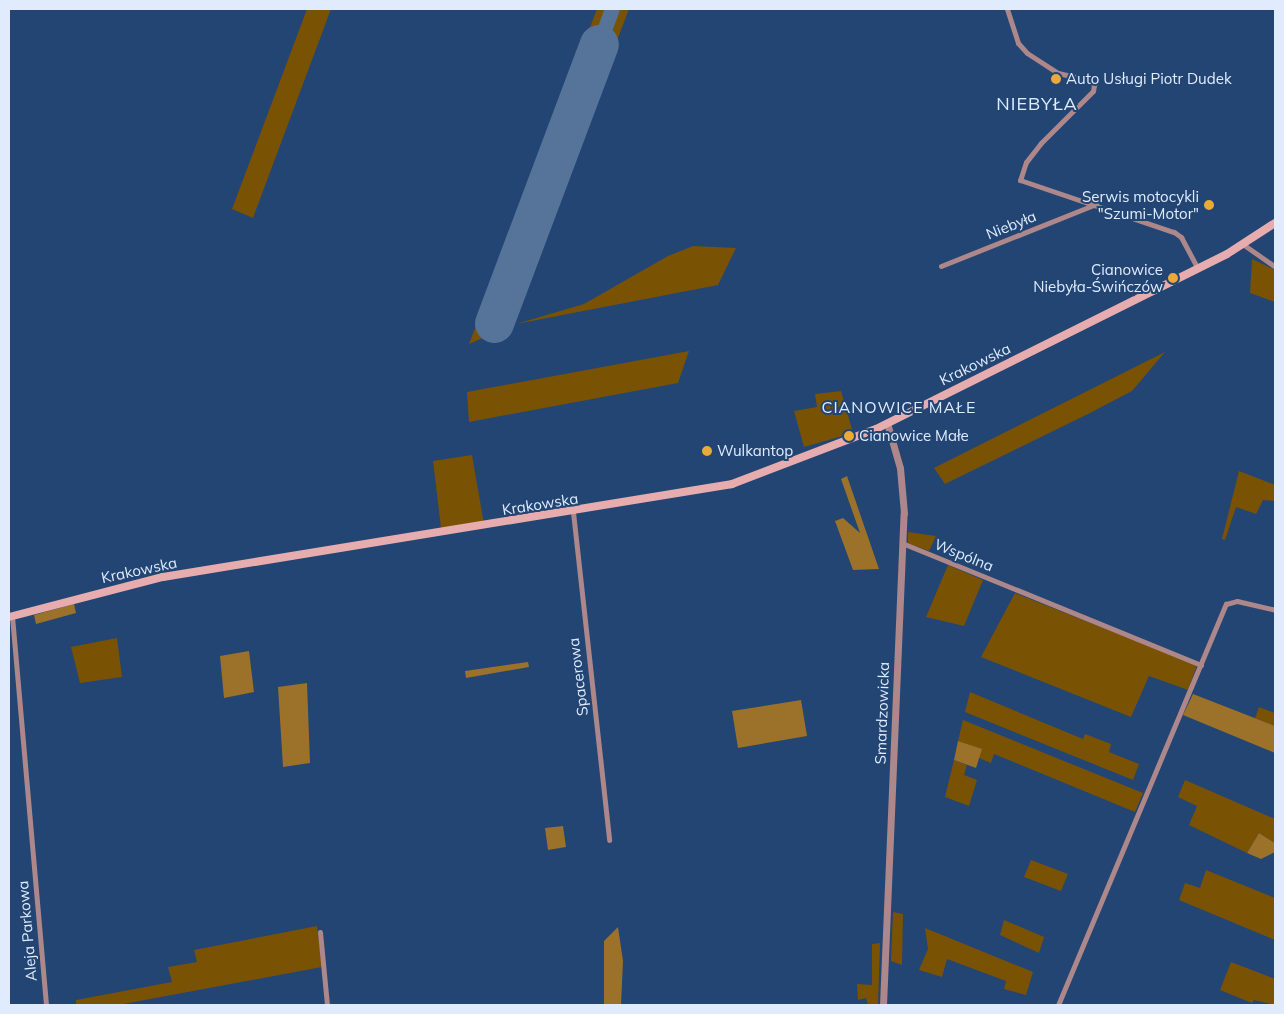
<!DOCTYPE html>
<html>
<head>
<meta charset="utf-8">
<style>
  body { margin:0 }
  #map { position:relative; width:1284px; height:1014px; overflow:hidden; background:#224573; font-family:Mulish,sans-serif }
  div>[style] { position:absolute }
  .green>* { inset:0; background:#7a5204 }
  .forest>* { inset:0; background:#9c712a }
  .taxiway>* { height:15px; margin:-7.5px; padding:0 7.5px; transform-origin:7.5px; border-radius:7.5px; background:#567399 }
  .runway>* { height:39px; margin:-19.5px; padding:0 19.5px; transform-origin:19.5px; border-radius:19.5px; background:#567399 }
  .minor>* { height:5px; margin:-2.5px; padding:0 2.5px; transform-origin:2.5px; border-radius:2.5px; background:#ad8789 }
  .tertiary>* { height:7px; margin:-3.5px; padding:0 3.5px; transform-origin:3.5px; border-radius:3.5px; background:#ad8789 }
  .secondary>* { height:8px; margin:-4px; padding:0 4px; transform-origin:4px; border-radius:4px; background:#e7acae }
  .dots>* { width:14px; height:14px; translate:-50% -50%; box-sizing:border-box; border:2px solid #224573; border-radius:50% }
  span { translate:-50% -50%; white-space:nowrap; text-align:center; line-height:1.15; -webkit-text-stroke:4px #224573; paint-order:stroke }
  .poi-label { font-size:15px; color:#e0ecfd }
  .left { translate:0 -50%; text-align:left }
  .right { translate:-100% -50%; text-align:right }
  .street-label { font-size:15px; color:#e0ecfd }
  .neighbourhood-label { font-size:16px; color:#e0ecfd; letter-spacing:1px }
  .quarter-label { font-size:18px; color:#e0ecfd; letter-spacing:1px }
  .frame { position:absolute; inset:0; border:10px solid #e0ecfd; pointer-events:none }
</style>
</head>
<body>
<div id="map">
  <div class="green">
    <div style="clip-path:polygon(307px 9px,331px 9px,253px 218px,232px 209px)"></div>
    <div style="clip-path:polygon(597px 9px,629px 9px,508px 327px,469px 344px)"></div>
    <div style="clip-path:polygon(693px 246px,736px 248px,718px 285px,516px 324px,584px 304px,668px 256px)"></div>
    <div style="clip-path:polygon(1252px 259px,1275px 270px,1275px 302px,1250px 293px)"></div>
    <div style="clip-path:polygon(689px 351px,678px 383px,469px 422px,467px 392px)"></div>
    <div style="clip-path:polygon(1165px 352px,1132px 391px,1090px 413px,945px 484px,934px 468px)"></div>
    <div style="clip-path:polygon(841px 391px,853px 433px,804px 447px,794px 411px,817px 407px,815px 394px)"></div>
    <div style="clip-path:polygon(472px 455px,484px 524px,441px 528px,433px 461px)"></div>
    <div style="clip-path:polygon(1239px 471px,1275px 485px,1275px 501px,1263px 500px,1256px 514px,1236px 507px,1225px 540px,1222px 539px)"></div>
    <div style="clip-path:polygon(908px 532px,936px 536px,929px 551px,908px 543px)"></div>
    <div style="clip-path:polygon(948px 565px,983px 580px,964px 626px,926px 617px)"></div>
    <div style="clip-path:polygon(1015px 593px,1197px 665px,1188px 690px,1149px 676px,1131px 717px,981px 657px)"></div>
    <div style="clip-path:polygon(117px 638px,122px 677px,80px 683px,71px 647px)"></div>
    <div style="clip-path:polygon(970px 692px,1083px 739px,1085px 734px,1111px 744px,1109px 752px,1139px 764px,1133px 780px,965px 712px)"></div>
    <div style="clip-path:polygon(1259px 707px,1275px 713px,1275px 726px,1255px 718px)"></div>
    <div style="clip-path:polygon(963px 720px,1143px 793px,1135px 812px,994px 754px,991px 763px,979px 758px,981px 749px,958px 741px)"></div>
    <div style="clip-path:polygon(954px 760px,967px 765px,964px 775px,977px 780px,969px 806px,945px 797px)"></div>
    <div style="clip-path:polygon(1185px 780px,1275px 819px,1275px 843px,1259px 833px,1247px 853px,1189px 825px,1197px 806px,1178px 797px)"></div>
    <div style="clip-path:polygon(1031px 860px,1068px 874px,1061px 891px,1024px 877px)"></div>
    <div style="clip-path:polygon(1206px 870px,1275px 898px,1275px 940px,1179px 900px,1185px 883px,1200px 888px)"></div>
    <div style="clip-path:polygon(893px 912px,903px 914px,902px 965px,891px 961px)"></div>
    <div style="clip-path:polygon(1004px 920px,1044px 937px,1039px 953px,1000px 935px)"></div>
    <div style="clip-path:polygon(317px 926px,322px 967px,118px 1005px,76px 1005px,76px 1000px,172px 982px,168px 967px,197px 962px,194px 950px)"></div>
    <div style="clip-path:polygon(925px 928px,1033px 972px,1026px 995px,1004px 989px,1006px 981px,947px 959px,942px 977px,919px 970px,928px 949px)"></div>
    <div style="clip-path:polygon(880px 943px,878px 1005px,868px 1005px,866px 998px,858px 1000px,857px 984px,872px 985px,872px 944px)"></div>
    <div style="clip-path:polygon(1231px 962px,1275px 979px,1275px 1005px,1254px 1000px,1252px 1003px,1220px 990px)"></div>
  </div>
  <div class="forest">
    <div style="clip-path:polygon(847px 476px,879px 569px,853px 570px,835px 521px,843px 518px,860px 533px,841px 479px)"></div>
    <div style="clip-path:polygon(74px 604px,76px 613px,36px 624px,34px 615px)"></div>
    <div style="clip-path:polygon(249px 651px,254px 692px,224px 698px,220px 656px)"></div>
    <div style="clip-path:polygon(528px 662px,529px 667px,466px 678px,465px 671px)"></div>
    <div style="clip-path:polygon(307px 683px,310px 763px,283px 767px,278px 687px)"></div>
    <div style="clip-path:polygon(1193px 694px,1275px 726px,1275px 753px,1183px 715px)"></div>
    <div style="clip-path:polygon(801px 700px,807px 736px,738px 748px,732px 711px)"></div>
    <div style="clip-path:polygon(958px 741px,982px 749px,976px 768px,954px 760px)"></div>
    <div style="clip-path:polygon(563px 826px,566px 847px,548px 850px,545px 828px)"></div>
    <div style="clip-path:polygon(1259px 833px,1275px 843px,1275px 852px,1261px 859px,1247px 853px)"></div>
    <div style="clip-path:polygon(618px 927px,623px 961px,621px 1005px,604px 1005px,604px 941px)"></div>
  </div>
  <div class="taxiway">
    <div style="left:599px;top:44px;width:37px;rotate:-70deg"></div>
  </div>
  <div class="runway">
    <div style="left:494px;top:323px;width:298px;rotate:-69.4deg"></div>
  </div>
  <div class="minor">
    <div style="left:1007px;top:9px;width:36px;rotate:72deg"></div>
    <div style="left:1018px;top:43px;width:13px;rotate:48deg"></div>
    <div style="left:1027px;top:53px;width:37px;rotate:33deg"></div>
    <div style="left:1058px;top:73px;width:31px;rotate:13deg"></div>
    <div style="left:1088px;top:80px;width:8px;rotate:40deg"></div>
    <div style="left:1094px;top:85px;width:6px;rotate:99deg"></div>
    <div style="left:1093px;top:91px;width:74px;rotate:135deg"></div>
    <div style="left:1041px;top:143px;width:24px;rotate:128deg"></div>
    <div style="left:1026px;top:162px;width:19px;rotate:108deg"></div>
    <div style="left:1020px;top:180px;width:163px;rotate:18.7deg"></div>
    <div style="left:1174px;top:232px;width:9px;rotate:36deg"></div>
    <div style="left:1181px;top:237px;width:36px;rotate:62deg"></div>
    <div style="left:1244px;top:245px;width:38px;rotate:35deg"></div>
    <div style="left:941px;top:266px;width:167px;rotate:-21.8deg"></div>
    <div style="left:573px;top:512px;width:330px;rotate:83.7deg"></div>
    <div style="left:902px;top:543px;width:323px;rotate:22.2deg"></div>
    <div style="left:12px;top:616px;width:390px;rotate:85deg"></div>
    <div style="left:320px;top:932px;width:73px;rotate:84.5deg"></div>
    <div style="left:1058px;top:1005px;width:435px;rotate:-67.3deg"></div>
    <div style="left:1226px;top:604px;width:11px;rotate:-15deg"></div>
    <div style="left:1237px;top:601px;width:39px;rotate:13deg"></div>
  </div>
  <div class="tertiary">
    <div style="left:883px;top:1005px;width:492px;rotate:-87.6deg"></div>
    <div style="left:904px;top:513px;width:45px;rotate:-95.1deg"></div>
    <div style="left:900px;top:468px;width:47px;rotate:-106.1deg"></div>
  </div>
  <div class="secondary">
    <div style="left:9px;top:617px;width:159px;rotate:-14.6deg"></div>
    <div style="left:163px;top:577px;width:577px;rotate:-9.28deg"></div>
    <div style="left:732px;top:484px;width:154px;rotate:-20.9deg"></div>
    <div style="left:876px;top:429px;width:392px;rotate:-26.5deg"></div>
    <div style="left:1227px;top:254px;width:57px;rotate:-32.9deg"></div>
  </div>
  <div class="dots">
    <div style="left:1056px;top:79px;background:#eba93a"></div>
    <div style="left:1209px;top:205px;background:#eba93a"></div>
    <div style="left:1173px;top:278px;background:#eba93a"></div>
    <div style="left:849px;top:436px;background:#eba93a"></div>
    <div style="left:707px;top:451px;background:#eba93a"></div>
  </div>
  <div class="poi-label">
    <span class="left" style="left:1066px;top:79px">Auto Usługi Piotr Dudek</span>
    <span class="right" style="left:1199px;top:205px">Serwis motocykli<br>"Szumi-Motor"</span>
    <span class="right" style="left:1163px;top:278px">Cianowice<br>Niebyła-Świńczów</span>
    <span class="left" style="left:859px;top:436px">Cianowice Małe</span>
    <span class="left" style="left:717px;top:451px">Wulkantop</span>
  </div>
  <div class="street-label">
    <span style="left:1011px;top:225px;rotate:-22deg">Niebyła</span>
    <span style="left:975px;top:364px;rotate:-26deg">Krakowska</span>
    <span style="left:540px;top:504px;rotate:-9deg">Krakowska</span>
    <span style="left:964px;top:555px;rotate:22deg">Wspólna</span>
    <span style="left:139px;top:570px;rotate:-12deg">Krakowska</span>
    <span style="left:578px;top:677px;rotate:-97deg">Spacerowa</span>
    <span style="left:882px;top:713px;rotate:-88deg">Smardzowicka</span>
    <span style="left:27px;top:931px;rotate:-95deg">Aleja Parkowa</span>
  </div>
  <div class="neighbourhood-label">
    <span style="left:899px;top:407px">CIANOWICE MAŁE</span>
  </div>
  <div class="quarter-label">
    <span style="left:1037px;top:104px">NIEBYŁA</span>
  </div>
  <div class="frame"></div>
</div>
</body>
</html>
